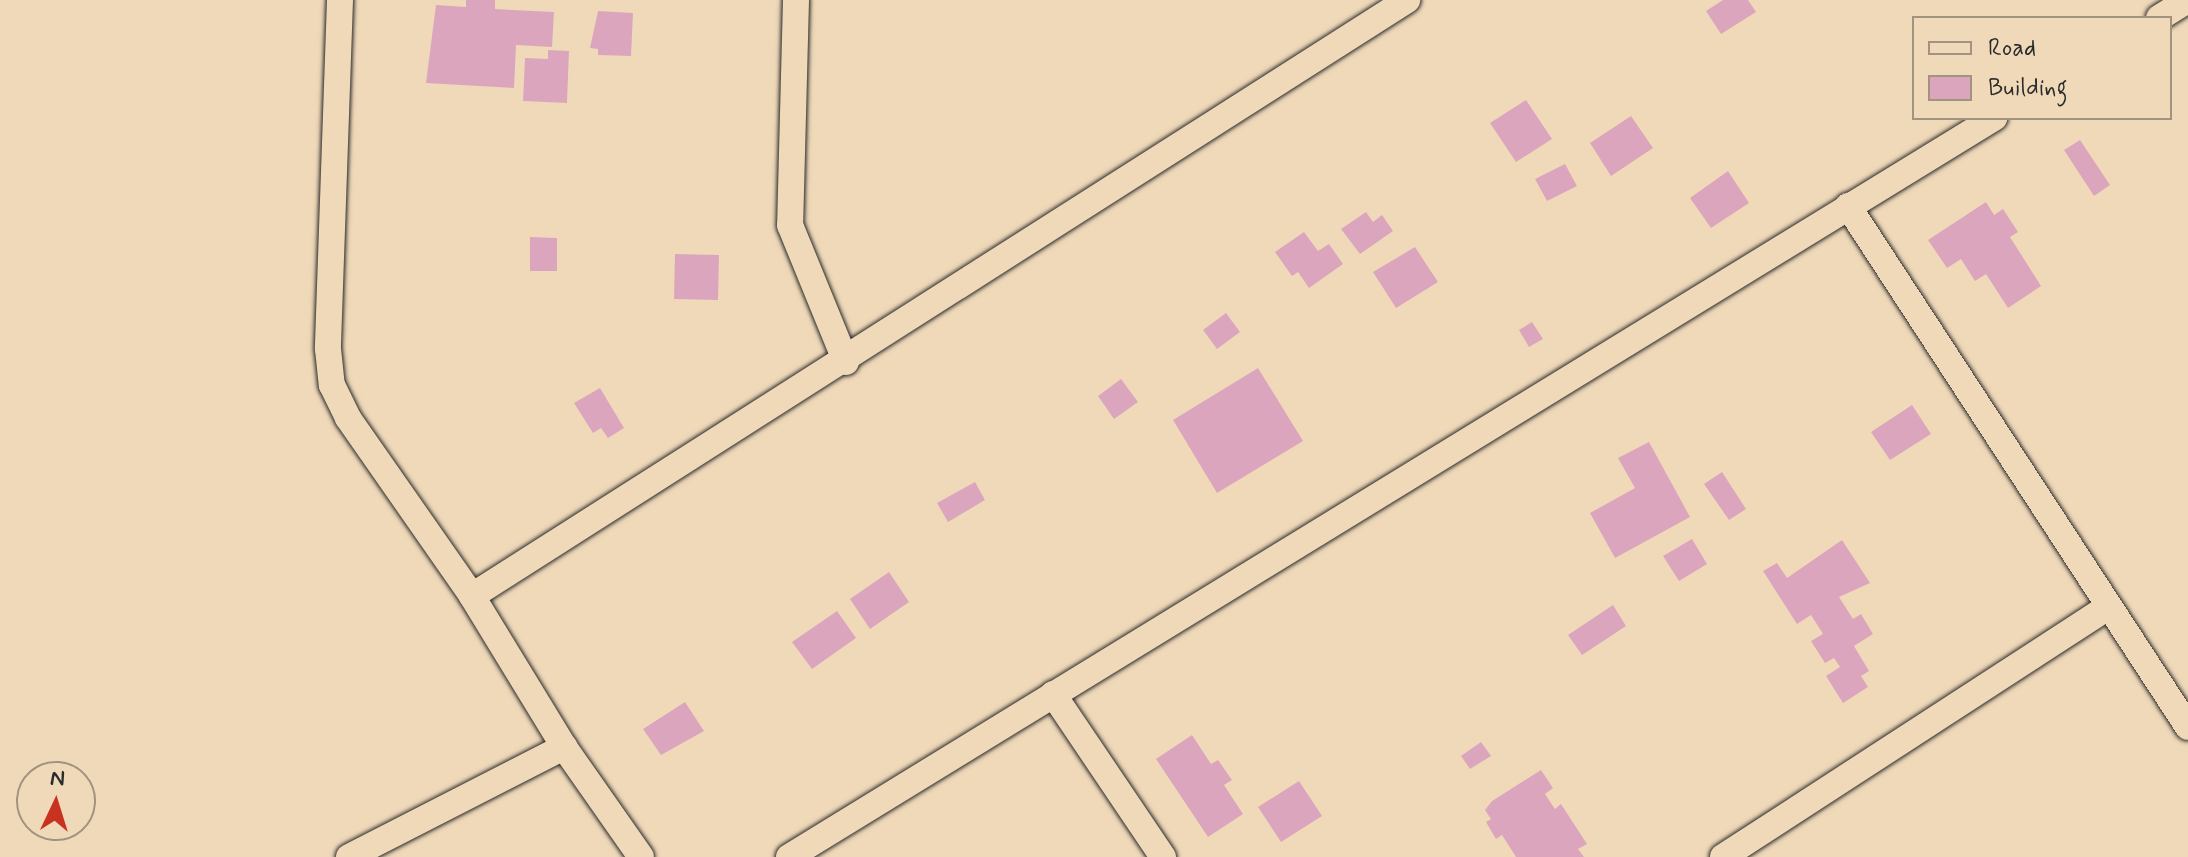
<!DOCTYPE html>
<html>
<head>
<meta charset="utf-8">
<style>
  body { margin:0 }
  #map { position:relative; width:2188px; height:857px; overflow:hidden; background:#f0d9b9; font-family:Mynerve,sans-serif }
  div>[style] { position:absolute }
  .building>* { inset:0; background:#dba6bd }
  .roads { filter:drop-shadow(0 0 2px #2b2b2b) drop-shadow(0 0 2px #2b2b2b) }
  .minor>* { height:26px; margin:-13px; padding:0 13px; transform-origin:13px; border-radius:13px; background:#f0d9b9 }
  span { translate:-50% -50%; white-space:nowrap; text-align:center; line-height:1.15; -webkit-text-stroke:8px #f0d9b9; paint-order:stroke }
  .legend { position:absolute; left:1912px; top:16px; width:260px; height:104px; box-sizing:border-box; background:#f0d9b9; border:2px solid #a19380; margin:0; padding:10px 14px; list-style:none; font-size:24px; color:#2b2b2b }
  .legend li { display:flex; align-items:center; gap:16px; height:40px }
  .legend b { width:40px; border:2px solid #a19380 }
  .north { position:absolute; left:16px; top:761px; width:80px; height:80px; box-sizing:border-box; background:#f0d9b9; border:2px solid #a19380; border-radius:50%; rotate:4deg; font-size:22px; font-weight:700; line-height:32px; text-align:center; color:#2b2b2b }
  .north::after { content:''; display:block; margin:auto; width:28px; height:36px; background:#c8321e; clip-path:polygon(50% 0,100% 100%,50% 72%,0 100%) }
</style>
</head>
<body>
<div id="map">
  <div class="building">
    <div style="clip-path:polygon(466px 0,495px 0,495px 9px,554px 12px,552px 47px,516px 45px,514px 88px,426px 83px,436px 5px,466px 7px)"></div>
    <div style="clip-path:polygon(1723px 0,1748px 0,1756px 12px,1721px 34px,1706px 11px)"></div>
    <div style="clip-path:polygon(598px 11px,633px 13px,631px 56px,598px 55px,598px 49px,590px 48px)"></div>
    <div style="clip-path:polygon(548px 50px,569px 51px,567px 103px,523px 101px,525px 58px,548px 59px)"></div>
    <div style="clip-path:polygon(1526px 100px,1552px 139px,1516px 162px,1490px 123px)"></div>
    <div style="clip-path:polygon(1631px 116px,1653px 148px,1611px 176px,1590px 143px)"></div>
    <div style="clip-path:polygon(2080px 140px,2110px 185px,2094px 196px,2064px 150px)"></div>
    <div style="clip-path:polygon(1565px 164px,1577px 186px,1547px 201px,1535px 179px)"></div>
    <div style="clip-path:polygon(1728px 171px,1749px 203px,1711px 228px,1690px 198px)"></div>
    <div style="clip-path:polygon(1986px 202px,1994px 215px,2003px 209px,2018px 232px,2010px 237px,2041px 286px,2008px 308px,1986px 274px,1975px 281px,1961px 259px,1947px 268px,1928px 240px)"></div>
    <div style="clip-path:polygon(1366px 212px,1373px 222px,1382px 215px,1393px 231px,1360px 254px,1341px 229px)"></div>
    <div style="clip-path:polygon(1304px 232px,1318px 251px,1329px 244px,1343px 264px,1309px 288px,1298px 272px,1292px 276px,1275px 252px)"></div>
    <div style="clip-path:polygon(530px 237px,557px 238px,557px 271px,530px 271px)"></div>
    <div style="clip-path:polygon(1415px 247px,1438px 282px,1396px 308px,1373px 272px)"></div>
    <div style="clip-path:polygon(675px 254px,719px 255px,718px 300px,674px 299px)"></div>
    <div style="clip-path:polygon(1226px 313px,1240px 332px,1217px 349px,1203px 330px)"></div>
    <div style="clip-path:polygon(1532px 322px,1543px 339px,1529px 347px,1519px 330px)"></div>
    <div style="clip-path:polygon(1258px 368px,1303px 441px,1217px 493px,1173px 420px)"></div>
    <div style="clip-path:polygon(1121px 379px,1138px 402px,1114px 419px,1098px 396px)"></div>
    <div style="clip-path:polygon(600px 388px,624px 428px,608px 438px,601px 428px,593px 433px,574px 403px)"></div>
    <div style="clip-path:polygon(1912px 405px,1931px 434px,1890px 460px,1871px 432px)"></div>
    <div style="clip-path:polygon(1649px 442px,1690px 517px,1615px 558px,1590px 513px,1635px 488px,1618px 458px)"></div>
    <div style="clip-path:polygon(1722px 472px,1746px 509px,1729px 520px,1704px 484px)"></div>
    <div style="clip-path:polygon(975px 482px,985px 500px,948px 522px,937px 503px)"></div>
    <div style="clip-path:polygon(1692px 539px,1707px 564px,1679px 581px,1663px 556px)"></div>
    <div style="clip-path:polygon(1842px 540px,1870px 583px,1839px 597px,1853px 619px,1861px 614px,1873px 634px,1854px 646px,1869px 671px,1861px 676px,1868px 687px,1843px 703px,1826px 676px,1840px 667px,1834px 658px,1825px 663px,1811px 641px,1823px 634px,1811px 615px,1797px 624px,1763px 571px,1777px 563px,1787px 578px)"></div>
    <div style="clip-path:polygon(889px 572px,909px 602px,870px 629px,850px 599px)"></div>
    <div style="clip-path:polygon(1613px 605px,1626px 626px,1582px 655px,1568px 635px)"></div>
    <div style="clip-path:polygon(837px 611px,856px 638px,812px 669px,792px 642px)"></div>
    <div style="clip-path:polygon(685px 702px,704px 731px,661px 755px,643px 729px)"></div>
    <div style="clip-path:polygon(1192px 735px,1211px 764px,1218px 760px,1232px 780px,1224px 785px,1243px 814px,1208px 837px,1156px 759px)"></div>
    <div style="clip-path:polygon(1481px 742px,1491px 756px,1470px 769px,1461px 756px)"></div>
    <div style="clip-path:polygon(1541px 770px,1553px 788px,1545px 794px,1555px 809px,1561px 804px,1587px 844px,1578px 849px,1584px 857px,1516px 857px,1502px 835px,1496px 839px,1486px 822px,1491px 819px,1485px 810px,1492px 801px)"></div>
    <div style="clip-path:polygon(1299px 781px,1322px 816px,1281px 842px,1258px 807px)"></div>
  </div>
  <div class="roads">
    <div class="minor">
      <div style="left:340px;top:0;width:349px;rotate:92deg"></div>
      <div style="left:328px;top:349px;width:36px;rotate:84deg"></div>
      <div style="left:332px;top:385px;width:37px;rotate:64deg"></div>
      <div style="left:348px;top:418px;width:217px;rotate:55.1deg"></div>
      <div style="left:472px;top:596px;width:177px;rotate:58.6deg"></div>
      <div style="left:564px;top:747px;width:134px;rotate:55deg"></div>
      <div style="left:796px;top:0;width:225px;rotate:91.5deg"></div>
      <div style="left:790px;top:225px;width:148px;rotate:67.8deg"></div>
      <div style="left:2159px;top:18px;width:34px;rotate:-32deg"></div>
      <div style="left:1848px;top:206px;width:622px;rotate:56.87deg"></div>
      <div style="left:472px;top:596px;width:1109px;rotate:-32.51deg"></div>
      <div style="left:1053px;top:694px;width:197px;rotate:56deg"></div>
      <div style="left:349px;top:857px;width:242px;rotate:-27.1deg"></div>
      <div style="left:789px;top:857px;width:1414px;rotate:-31.52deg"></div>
      <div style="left:1723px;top:857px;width:459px;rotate:-33deg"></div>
    </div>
  </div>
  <ul class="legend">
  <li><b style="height:10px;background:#f0d9b9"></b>Road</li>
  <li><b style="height:22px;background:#dba6bd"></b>Building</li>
  </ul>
  <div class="north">N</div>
</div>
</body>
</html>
